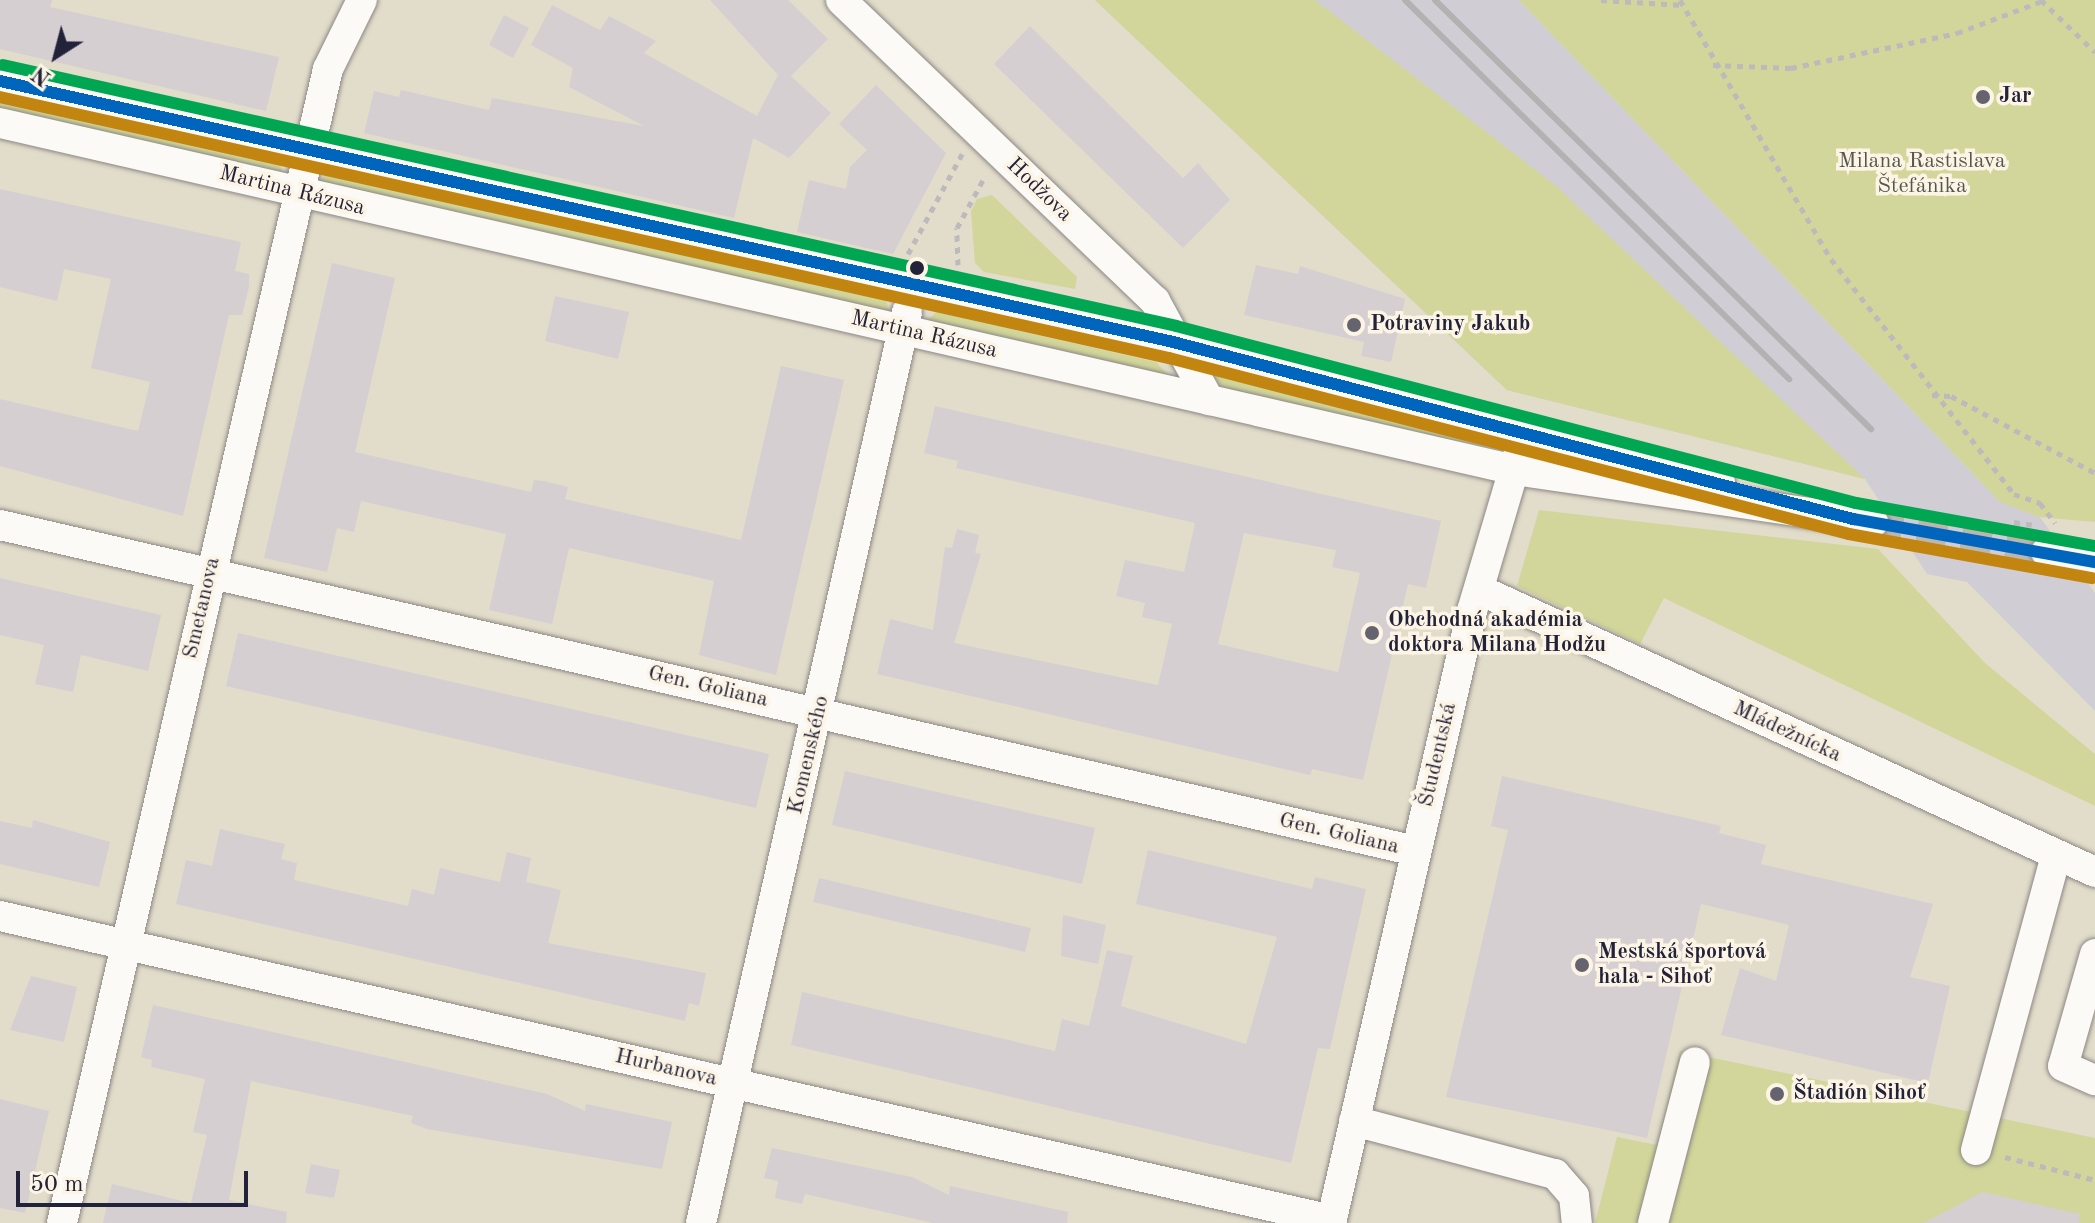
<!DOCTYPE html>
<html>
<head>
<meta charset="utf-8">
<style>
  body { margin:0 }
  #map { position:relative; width:2095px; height:1223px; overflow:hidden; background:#e2dcca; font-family:"Old Standard TT",serif }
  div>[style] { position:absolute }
  .industrial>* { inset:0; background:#d0ced4 }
  .green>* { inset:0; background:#d2d69a }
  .building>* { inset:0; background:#d5cfd2 }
  .minor-tunnel>* { height:30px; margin-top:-15px; transform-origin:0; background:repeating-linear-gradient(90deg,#bcb7ad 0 30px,transparent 0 45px) }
  .path>* { height:5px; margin-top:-2.5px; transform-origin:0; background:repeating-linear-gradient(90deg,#bcbaba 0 6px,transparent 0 12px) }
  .roads { filter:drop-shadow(0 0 2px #8c8884) drop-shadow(0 0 2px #8c8884) }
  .minor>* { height:30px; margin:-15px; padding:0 15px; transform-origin:15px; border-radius:15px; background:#fbfaf7 }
  .rail>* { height:6px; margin:-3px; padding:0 3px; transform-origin:3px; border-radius:3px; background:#b2b2b2 }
  .bus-1>* { height:12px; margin:-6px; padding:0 6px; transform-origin:6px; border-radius:6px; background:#0065bd }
  .bus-2>* { height:12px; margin:-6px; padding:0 6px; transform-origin:6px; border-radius:6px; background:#c2850f }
  .bus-3>* { height:12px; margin:-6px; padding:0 6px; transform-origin:6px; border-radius:6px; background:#00a651 }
  .dots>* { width:22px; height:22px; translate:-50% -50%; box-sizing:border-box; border:4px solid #fcf5e5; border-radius:50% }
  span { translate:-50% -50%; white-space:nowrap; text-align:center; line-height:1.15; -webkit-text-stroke:7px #fcf5e5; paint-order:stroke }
  .poi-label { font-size:22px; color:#22223b; font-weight:700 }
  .left { translate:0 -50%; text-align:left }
  .park-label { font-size:22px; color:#53574c }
  .street-label { font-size:22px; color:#22223b }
  .north { position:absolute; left:16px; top:16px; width:80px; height:80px; -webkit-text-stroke:6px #fcf5e5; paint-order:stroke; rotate:216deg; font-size:22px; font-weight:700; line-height:32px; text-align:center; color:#22223b }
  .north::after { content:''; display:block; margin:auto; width:28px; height:36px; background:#22223b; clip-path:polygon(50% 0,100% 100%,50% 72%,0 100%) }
  .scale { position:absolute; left:16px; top:1171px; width:232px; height:36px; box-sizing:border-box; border:4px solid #22223b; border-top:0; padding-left:10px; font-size:24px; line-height:28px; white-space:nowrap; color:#22223b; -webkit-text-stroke:6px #fcf5e5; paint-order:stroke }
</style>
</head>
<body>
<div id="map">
  <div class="industrial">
    <div style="clip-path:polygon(1095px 0,1519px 0,2000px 502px,2034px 509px,2095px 593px,2095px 711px,1967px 582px,1927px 574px,1865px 479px,1507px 390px)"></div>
  </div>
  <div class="green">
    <div style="clip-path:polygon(1095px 0,1315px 0,1556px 186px,1865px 479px,1507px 390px)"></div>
    <div style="clip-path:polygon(1519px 0,2095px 0,2095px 522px,2039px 517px,2000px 502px)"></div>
    <div style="clip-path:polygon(0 99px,279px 162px,283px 174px,0 117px)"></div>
    <div style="clip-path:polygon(327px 172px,886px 300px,889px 311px,318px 184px)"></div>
    <div style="clip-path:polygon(992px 195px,1077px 277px,1075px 289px,984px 272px,975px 263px,971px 211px,977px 199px)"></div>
    <div style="clip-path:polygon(936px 312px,1156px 362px,1170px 377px,926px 322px)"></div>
    <div style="clip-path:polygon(1211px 375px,1494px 438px,1497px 449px,1229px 394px)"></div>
    <div style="clip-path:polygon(1539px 510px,1878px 549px,1985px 663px,2095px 754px,2095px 806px,1664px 598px,1640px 644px,1517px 586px)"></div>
    <div style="clip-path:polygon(1680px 1051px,2095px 1138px,2095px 1223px,1595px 1223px,1617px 1137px,1657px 1145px)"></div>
  </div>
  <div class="building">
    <div style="clip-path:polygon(0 0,52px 0,50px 7px,279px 57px,266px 111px,0 49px)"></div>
    <div style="clip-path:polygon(710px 0,788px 0,828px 39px,791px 76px,831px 113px,789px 158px,753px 138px,734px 218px,364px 133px,374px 91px,399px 97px,401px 90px,489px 110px,492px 98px,644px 126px,569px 87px,573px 68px,531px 45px,552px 5px,600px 30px,609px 16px,656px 41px,644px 53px,757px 116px,778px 75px)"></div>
    <div style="clip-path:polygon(504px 15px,529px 28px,513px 58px,489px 45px)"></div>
    <div style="clip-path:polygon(1030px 26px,1183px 178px,1198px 163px,1230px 200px,1183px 248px,994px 64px)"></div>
    <div style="clip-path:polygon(876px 85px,946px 153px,893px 254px,797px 232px,809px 180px,846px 189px,850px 167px,867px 150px,839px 124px)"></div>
    <div style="clip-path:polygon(0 189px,241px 242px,235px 271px,249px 274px,249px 287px,242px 315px,229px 315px,183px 516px,0 466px,0 399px,138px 431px,150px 382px,91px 368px,111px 279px,64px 269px,57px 301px,0 287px)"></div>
    <div style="clip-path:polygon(332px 263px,395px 278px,355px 452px,531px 492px,534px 480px,543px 481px,568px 487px,565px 499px,741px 540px,781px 366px,844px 380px,776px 675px,699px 655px,714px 581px,569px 548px,552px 624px,489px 610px,506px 534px,361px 501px,354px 532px,337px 528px,327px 572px,264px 558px)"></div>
    <div style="clip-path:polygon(1256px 265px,1298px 274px,1300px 266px,1405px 299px,1391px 362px,1361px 356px,1364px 342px,1244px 315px)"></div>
    <div style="clip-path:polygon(555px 296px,629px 312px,618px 359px,545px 341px)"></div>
    <div style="clip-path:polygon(evenodd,935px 406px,1441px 521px,1426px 588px,1408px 584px,1363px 780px,1312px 769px,1310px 775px,877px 674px,890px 619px,933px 630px,945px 547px,952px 548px,957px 529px,979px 535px,975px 553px,981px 554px,954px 643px,1158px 685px,1172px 624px,1142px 617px,1145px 603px,1116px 596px,1125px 560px,1184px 572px,1195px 523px,956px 468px,958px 461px,924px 453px,935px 406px,1244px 533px,1336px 550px,1332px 567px,1360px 573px,1338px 672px,1218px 644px,1244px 533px)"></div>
    <div style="clip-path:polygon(0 578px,161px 615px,148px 671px,81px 655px,73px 692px,35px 684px,44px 645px,0 635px)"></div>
    <div style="clip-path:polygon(238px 633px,769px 754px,756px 808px,226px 686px)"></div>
    <div style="clip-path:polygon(845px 771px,1095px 828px,1082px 884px,832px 825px)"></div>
    <div style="clip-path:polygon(1502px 776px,1721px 826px,1719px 833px,1766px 845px,1761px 864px,1933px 904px,1910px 977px,1950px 986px,1928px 1083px,1721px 1035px,1740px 968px,1776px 981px,1789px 925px,1701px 904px,1647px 1138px,1446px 1097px,1508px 830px,1491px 826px)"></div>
    <div style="clip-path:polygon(33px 820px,110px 842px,99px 887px,0 864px,0 821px,32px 828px)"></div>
    <div style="clip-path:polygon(220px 829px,285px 844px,281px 859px,297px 863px,294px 880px,408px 906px,412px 889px,434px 895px,440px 868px,500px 882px,507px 852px,531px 858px,526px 882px,561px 890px,548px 943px,706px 973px,699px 1006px,689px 1003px,685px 1021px,176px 904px,186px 860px,212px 866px)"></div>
    <div style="clip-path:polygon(1148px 850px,1312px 889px,1315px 877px,1366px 889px,1330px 1049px,1318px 1048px,1291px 1163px,791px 1045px,802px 992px,1055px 1051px,1062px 1019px,1089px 1026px,1107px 950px,1133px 956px,1121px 1006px,1246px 1044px,1277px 937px,1136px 904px)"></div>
    <div style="clip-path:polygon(819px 878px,1031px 928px,1025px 952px,813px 902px)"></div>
    <div style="clip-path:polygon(1063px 915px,1106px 925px,1098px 964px,1061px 956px)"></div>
    <div style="clip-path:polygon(31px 976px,77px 987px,64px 1042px,10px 1030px)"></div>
    <div style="clip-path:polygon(153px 1005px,547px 1094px,585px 1111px,586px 1104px,672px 1122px,662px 1169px,427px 1129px,411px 1123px,413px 1116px,251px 1081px,229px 1200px,287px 1212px,286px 1223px,103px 1223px,112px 1184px,191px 1203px,207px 1135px,193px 1132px,205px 1079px,151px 1067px,152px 1060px,141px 1057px)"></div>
    <div style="clip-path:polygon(0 1099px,49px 1111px,25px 1213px,0 1208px)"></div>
    <div style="clip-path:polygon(772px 1148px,912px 1177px,949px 1195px,950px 1186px,1068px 1212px,1067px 1223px,933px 1223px,805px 1194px,802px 1204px,775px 1198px,778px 1181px,764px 1178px)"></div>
    <div style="clip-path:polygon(311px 1164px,340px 1170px,334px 1198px,305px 1193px)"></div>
    <div style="clip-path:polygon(1982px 1192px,2080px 1214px,2079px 1223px,1924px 1223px)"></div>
  </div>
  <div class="minor-tunnel">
    <div style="left:1873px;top:522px;width:176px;rotate:9.8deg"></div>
  </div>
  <div class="path">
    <div style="left:1601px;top:0;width:82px;rotate:3.5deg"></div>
    <div style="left:1680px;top:0;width:300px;rotate:59.8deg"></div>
    <div style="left:1831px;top:259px;width:298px;rotate:52.1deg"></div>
    <div style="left:2014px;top:494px;width:28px;rotate:19deg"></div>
    <div style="left:2040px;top:503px;width:25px;rotate:53deg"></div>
    <div style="left:2041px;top:0;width:75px;rotate:43.9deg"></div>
    <div style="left:1713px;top:65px;width:78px;rotate:2.2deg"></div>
    <div style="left:1791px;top:68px;width:170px;rotate:-11.9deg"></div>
    <div style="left:1957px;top:33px;width:94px;rotate:-20.6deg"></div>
    <div style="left:908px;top:254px;width:114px;rotate:-61.6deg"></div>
    <div style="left:958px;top:265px;width:37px;rotate:-92deg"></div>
    <div style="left:957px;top:228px;width:57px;rotate:-61.6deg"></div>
    <div style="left:1932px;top:395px;width:19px;rotate:3deg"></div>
    <div style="left:1951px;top:396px;width:163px;rotate:28.1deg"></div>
    <div style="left:2014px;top:522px;width:18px;rotate:9deg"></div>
    <div style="left:2005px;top:1157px;width:93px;rotate:14.3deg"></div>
  </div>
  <div class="roads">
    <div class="minor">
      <div style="left:841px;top:0;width:435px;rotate:43.8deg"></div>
      <div style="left:1155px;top:301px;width:113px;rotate:61.4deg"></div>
      <div style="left:0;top:81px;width:1202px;rotate:12.54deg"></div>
      <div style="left:1173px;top:342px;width:565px;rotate:14.45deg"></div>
      <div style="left:0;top:123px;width:1554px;rotate:12.9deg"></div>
      <div style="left:1515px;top:470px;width:362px;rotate:8.3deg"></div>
      <div style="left:0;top:525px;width:1452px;rotate:12.97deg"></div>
      <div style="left:2046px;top:552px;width:50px;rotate:11.5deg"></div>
      <div style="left:1480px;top:590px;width:677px;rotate:24.63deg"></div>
      <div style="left:0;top:916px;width:1366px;rotate:12.86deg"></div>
      <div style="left:2095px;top:954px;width:116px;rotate:105.9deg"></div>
      <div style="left:2063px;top:1066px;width:35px;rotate:24deg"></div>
      <div style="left:1354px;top:1121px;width:208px;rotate:14.8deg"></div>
      <div style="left:1555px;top:1174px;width:29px;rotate:49deg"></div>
      <div style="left:1574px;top:1196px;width:27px;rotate:84deg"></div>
      <div style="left:1976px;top:1150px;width:306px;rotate:-74.8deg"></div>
      <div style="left:62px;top:1223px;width:1184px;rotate:-77.02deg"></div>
      <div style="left:328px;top:69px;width:77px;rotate:-63.8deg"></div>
      <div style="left:701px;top:1223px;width:934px;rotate:-77.26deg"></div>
      <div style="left:1331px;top:1223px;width:628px;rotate:-77.03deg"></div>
      <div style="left:1472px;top:611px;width:166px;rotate:-73.5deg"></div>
      <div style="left:1653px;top:1223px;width:166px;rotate:-75.4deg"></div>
    </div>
  </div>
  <div class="rail">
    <div style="left:1405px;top:0;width:540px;rotate:44.62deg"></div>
    <div style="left:1435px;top:0;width:612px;rotate:44.54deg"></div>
  </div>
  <div class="bus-1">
    <div style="left:0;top:81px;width:1202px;rotate:12.54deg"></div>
    <div style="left:1173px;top:342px;width:703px;rotate:14.59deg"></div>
    <div style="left:1853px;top:519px;width:246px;rotate:10.1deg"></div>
  </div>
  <div class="bus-2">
    <div style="left:0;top:97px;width:1198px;rotate:12.59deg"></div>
    <div style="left:1169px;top:358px;width:702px;rotate:14.51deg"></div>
    <div style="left:1849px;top:534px;width:247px;rotate:10.3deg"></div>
  </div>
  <div class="bus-3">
    <div style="left:3px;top:65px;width:1202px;rotate:12.54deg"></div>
    <div style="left:1176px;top:326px;width:703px;rotate:14.59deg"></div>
    <div style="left:1856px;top:503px;width:243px;rotate:10.2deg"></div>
  </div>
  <div class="dots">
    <div style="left:1983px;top:97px;background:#65636d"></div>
    <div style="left:917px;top:268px;background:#22223b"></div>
    <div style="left:1354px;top:325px;background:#65636d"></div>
    <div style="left:1372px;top:633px;background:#65636d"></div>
    <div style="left:1582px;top:965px;background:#65636d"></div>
    <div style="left:1777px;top:1094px;background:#65636d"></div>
  </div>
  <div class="poi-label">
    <span class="left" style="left:1999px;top:97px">Jar</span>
    <span class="left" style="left:1370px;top:325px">Potraviny Jakub</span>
    <span class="left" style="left:1388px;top:633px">Obchodná akadémia<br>doktora Milana Hodžu</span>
    <span class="left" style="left:1598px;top:965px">Mestská športová<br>hala - Sihoť</span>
    <span class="left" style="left:1793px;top:1094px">Štadión Sihoť</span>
  </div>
  <div class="park-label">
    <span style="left:1922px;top:174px">Milana Rastislava<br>Štefánika</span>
  </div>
  <div class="street-label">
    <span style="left:1039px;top:190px;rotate:44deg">Hodžova</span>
    <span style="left:292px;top:191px;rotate:14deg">Martina Rázusa</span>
    <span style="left:924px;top:335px;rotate:13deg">Martina Rázusa</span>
    <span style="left:202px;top:608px;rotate:-77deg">Smetanova</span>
    <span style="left:708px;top:687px;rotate:13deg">Gen. Goliana</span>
    <span style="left:1787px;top:732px;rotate:25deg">Mládežnícka</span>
    <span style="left:809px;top:755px;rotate:-77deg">Komenského</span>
    <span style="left:1438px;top:755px;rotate:-77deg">Študentská</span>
    <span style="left:1339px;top:834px;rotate:13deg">Gen. Goliana</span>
    <span style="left:666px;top:1068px;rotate:13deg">Hurbanova</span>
  </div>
  <div class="north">N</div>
  <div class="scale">50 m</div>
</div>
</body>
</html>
